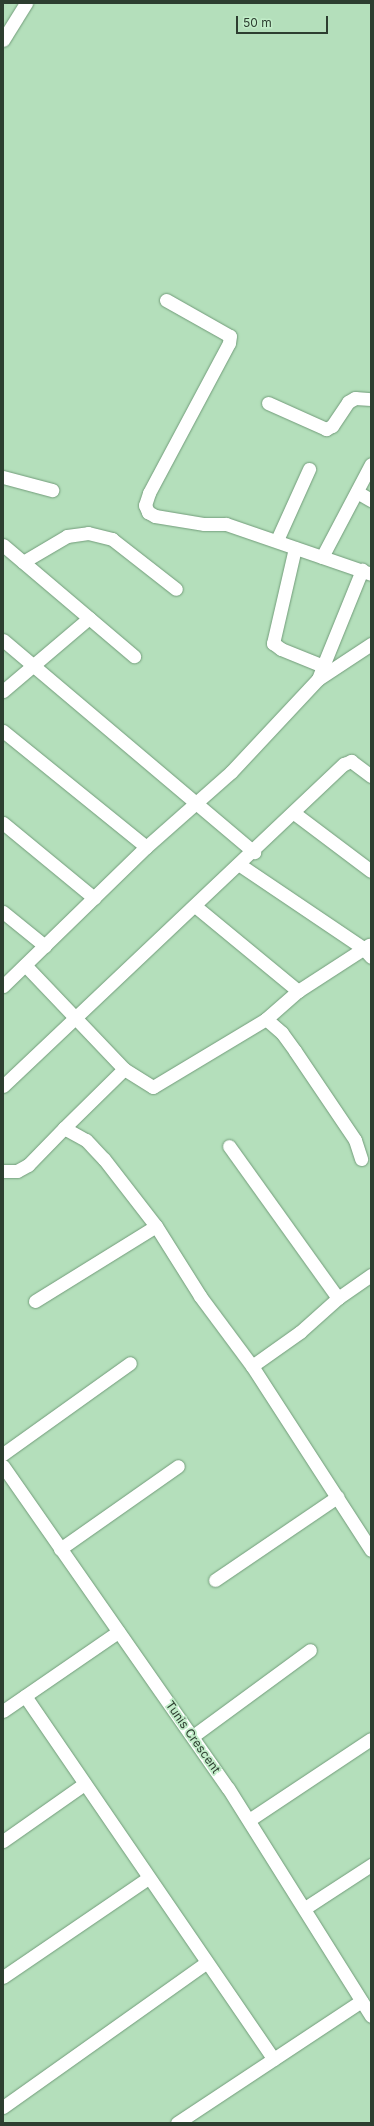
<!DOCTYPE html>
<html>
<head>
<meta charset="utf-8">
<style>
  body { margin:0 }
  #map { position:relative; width:374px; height:2126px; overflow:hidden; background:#b4dfbb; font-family:Inter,sans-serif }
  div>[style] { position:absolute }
  .roads { filter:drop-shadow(0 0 1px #729c7a) drop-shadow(0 0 1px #729c7a) }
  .minor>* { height:13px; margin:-6.5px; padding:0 6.5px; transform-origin:6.5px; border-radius:6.5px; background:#fff }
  span { translate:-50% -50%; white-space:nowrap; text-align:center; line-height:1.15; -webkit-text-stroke:3.5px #c1ecc8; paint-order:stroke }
  .street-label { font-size:12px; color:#2d3e30 }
  .frame { position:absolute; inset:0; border:4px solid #2d3e30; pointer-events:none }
  .scale { position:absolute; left:236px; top:16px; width:92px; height:18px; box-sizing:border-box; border:2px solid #2d3e30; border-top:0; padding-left:5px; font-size:12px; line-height:14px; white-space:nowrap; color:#2d3e30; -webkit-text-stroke:3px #c1ecc8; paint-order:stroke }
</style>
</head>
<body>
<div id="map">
  <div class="roads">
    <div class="minor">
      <div style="left:3px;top:40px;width:44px;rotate:-58.1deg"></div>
      <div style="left:166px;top:300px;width:73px;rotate:29.4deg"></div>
      <div style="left:230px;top:336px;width:7px;rotate:98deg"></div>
      <div style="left:229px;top:343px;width:170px;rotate:118.1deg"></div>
      <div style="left:149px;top:493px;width:13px;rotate:108deg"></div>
      <div style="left:145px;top:505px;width:8px;rotate:67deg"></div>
      <div style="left:148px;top:512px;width:8px;rotate:30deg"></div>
      <div style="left:155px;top:516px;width:50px;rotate:9.3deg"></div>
      <div style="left:204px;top:524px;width:22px"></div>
      <div style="left:226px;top:524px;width:153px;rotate:19deg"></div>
      <div style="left:268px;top:403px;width:64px;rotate:24.1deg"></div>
      <div style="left:326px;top:429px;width:7px;rotate:-27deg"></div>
      <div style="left:332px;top:426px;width:29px;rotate:-56deg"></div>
      <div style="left:348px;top:402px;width:8px;rotate:-30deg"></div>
      <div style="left:355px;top:398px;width:16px;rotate:4deg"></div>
      <div style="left:3px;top:477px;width:51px;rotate:14.9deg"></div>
      <div style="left:357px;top:492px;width:16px;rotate:30deg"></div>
      <div style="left:277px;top:540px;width:78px;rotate:-65.7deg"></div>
      <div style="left:3px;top:545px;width:172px;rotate:40.3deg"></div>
      <div style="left:295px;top:548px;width:98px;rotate:103deg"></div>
      <div style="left:273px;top:643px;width:10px;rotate:37deg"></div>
      <div style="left:281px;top:649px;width:45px;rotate:22deg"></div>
      <div style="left:323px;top:666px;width:14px;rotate:111deg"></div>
      <div style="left:322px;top:557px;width:105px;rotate:-62.2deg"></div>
      <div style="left:23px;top:562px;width:51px;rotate:-30.6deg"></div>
      <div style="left:67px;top:536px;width:21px;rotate:-8deg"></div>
      <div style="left:88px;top:533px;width:25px;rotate:14deg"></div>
      <div style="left:112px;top:539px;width:81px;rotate:38deg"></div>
      <div style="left:3px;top:640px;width:329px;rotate:40.2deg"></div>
      <div style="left:323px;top:666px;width:104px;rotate:-67.9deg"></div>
      <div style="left:3px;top:691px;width:113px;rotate:-40.3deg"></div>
      <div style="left:3px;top:731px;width:184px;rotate:39deg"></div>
      <div style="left:294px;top:813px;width:96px;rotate:37deg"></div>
      <div style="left:3px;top:823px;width:118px;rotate:39.5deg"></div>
      <div style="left:240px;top:865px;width:148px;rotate:34deg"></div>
      <div style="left:363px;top:948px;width:12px;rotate:48deg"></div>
      <div style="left:195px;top:906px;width:134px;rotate:39.5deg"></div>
      <div style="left:3px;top:912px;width:54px;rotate:39deg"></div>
      <div style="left:25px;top:965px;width:144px;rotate:46.4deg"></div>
      <div style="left:124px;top:1069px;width:84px;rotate:135.5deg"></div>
      <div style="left:3px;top:986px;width:199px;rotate:-44.2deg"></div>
      <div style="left:146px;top:847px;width:113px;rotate:-41.4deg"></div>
      <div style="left:231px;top:772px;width:127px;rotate:-46.9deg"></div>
      <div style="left:318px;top:679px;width:64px;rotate:-33.4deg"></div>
      <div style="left:266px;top:1019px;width:43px;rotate:-41.2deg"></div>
      <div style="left:298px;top:991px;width:85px;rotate:-32.9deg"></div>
      <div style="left:124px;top:1069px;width:34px;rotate:32deg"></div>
      <div style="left:153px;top:1087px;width:132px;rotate:-31deg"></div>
      <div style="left:266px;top:1019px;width:21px;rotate:41deg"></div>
      <div style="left:282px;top:1033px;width:22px;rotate:54deg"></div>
      <div style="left:295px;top:1051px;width:107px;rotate:56deg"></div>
      <div style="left:355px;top:1140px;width:20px;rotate:72deg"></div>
      <div style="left:3px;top:1086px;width:469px;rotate:-43.4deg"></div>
      <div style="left:344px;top:764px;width:8px;rotate:-23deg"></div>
      <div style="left:351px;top:761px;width:25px;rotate:37deg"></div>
      <div style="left:229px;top:1146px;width:187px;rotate:54.4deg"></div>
      <div style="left:3px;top:1171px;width:14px"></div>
      <div style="left:17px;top:1171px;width:13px;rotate:-29deg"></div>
      <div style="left:28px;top:1165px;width:52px;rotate:-45.8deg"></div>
      <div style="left:64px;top:1128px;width:25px;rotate:29deg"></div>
      <div style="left:86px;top:1140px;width:26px;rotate:47deg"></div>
      <div style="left:104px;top:1159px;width:85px;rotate:52.2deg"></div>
      <div style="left:156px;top:1226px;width:83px;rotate:57.8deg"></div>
      <div style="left:200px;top:1296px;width:87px;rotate:53.4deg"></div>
      <div style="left:252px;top:1366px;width:219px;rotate:57.1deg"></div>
      <div style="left:35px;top:1301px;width:142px;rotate:-31.8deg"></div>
      <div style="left:252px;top:1366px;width:59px;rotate:-35.3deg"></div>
      <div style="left:300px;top:1332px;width:51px;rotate:-41.8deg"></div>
      <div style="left:338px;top:1298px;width:40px;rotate:-34.9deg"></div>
      <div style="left:3px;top:1454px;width:156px;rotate:-35.6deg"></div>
      <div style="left:3px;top:1466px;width:393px;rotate:55.1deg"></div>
      <div style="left:228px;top:1788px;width:269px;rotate:57.9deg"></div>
      <div style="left:60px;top:1549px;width:144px;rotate:-35.1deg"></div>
      <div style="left:215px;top:1580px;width:148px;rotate:-34.2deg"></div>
      <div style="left:25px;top:1696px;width:440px;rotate:55.6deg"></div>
      <div style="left:3px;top:1711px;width:140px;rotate:-34.5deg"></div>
      <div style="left:193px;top:1736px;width:145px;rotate:-36.3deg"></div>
      <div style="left:249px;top:1820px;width:146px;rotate:-33.6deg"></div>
      <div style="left:3px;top:1841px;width:99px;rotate:-35.1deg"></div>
      <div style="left:305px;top:1908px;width:79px;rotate:-33.1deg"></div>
      <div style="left:3px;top:1977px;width:176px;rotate:-34.3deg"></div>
      <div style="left:3px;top:2107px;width:250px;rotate:-35.4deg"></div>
      <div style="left:177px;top:2123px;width:221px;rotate:-33.5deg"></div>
    </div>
  </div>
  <div class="street-label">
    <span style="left:193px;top:1737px;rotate:55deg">Tunis Crescent</span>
  </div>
  <div class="frame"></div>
  <div class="scale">50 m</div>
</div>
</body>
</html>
